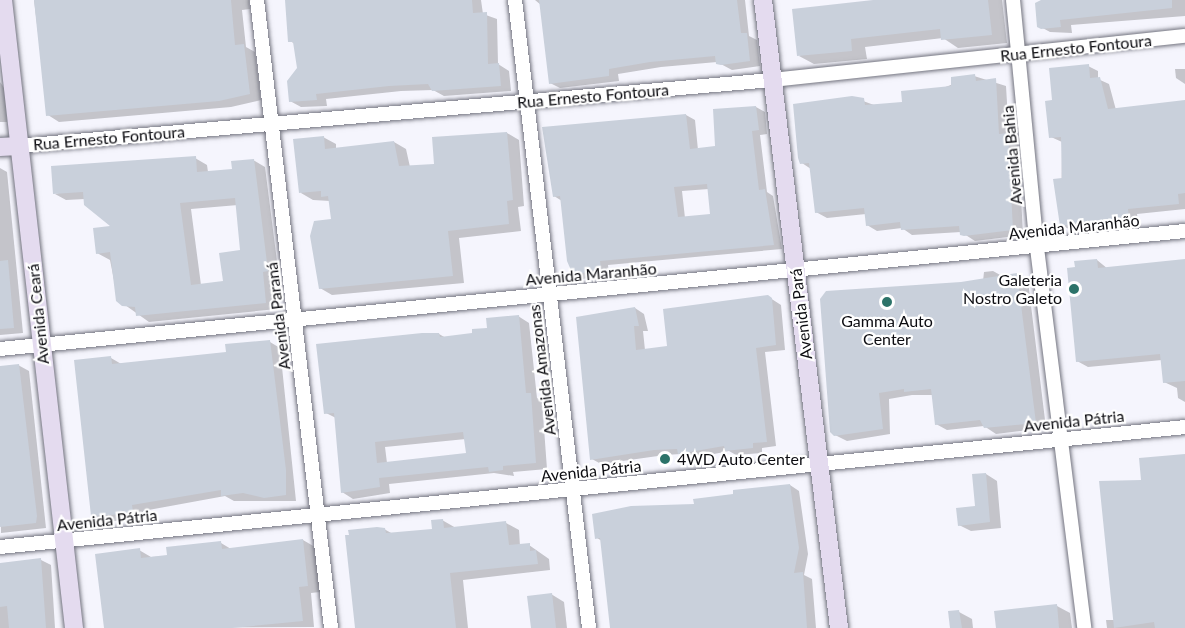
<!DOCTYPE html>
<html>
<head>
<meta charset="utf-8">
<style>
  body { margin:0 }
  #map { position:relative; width:1185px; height:628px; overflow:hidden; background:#f5f5fd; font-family:Lato,sans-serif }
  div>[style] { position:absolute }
  .shadow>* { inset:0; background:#0003 }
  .building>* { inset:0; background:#c9d0db }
  .roads { filter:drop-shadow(0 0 2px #73747f) drop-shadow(0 0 2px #73747f) }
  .street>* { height:14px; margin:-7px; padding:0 7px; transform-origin:7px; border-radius:7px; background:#fff }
  .secondary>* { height:18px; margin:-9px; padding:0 9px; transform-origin:9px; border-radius:9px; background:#e4dbef }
  .dots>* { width:16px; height:16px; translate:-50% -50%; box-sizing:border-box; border:3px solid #fff; border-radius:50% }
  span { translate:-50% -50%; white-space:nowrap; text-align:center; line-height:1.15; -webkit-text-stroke:4.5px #fff; paint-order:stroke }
  .street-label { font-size:16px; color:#0c0c11 }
  .poi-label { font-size:16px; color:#0c0c11 }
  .right { translate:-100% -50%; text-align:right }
  .left { translate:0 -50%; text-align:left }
</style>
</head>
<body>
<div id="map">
  <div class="shadow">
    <div style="clip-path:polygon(34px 0,249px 0,250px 9px,242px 10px,246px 47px,255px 52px,261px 100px,231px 107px,59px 122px,48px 115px)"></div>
    <div style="clip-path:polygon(300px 0,481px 0,483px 14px,497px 19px,498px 64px,509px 71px,511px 91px,444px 96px,433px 90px,401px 91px,326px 99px,327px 106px,301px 107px,290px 101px,298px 68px,295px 44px,290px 41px)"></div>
    <div style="clip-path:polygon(535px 0,745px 0,749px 36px,757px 40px,760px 66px,732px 70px,717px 62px,661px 67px,618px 74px,619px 81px,560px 88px,550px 83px,541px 5px)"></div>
    <div style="clip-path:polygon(886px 0,1002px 0,1007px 43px,958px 48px,943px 38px,865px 47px,867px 59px,814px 64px,799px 56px)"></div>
    <div style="clip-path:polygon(1042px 0,1185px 0,1185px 16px,1071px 25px,1072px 33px,1050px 32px,1039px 26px)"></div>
    <div style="clip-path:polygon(1088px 66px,1098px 71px,1098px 79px,1109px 84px,1116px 110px,1185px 102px,1185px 209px,1137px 214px,1138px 222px,1071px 230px,1061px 225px,1062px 142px,1051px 137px,1054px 102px)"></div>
    <div style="clip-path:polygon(1175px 69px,1185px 69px,1185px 84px,1176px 78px)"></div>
    <div style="clip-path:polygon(974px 76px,1006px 86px,1009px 135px,1018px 140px,1023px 235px,975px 241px,961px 232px,912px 235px,902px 228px,877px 231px,867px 225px,866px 214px,827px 218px,816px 212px,811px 169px,802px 163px,795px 105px,852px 97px,874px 105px,904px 103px)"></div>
    <div style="clip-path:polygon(0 82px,5px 89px,7px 122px,0 122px)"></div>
    <div style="clip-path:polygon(evenodd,756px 107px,765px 112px,767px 134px,760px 135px,767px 192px,773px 196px,782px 249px,608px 265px,609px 274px,583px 279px,574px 274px,562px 201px,554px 196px,686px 115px,695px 120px,698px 150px,717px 147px,756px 107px,709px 189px,712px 215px,685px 218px,682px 191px,709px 189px)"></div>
    <div style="clip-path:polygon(507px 133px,519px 140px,524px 206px,518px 207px,521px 231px,459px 238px,464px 283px,332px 295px,320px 288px,311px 236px,333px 220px,330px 201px,313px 200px,301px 193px,323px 137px,336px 144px,336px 150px,394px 142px,406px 149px,410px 167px,436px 165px)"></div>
    <div style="clip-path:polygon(evenodd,195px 158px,207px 165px,208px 172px,234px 170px,253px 160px,265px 167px,279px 277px,274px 278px,277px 309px,149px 322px,118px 300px,110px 260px,97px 253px,114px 228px,85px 199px,66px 200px,55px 194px,195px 158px,238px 205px,242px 251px,225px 282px,201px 285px,191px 209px,238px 205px)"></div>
    <div style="clip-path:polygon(0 168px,7px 172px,23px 333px,0 335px)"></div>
    <div style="clip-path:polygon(1097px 260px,1108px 269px,1185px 260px,1185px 402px,1178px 398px,1177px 388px,1164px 382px,1162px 360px,1088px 367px,1077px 361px)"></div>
    <div style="clip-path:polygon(993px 271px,1002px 276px,1017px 274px,1028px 281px,1046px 428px,996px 434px,984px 426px,947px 430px,936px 424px,933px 395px,912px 395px,889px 399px,890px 434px,847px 441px,835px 435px,983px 281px,984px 272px)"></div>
    <div style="clip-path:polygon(767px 296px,781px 305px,785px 350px,765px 352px,776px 446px,762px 448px,762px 453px,736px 455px,729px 451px,689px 459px,681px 454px,665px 455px,601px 464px,592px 459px,635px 308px,644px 314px,648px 331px,643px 331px,645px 350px,669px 347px)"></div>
    <div style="clip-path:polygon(evenodd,518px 316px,529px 323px,537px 398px,542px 401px,547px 469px,513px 472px,514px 476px,494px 473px,389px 484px,390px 493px,353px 499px,342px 492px,336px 418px,326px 413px,439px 334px,446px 338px,474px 335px,518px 316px,466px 439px,467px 454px,387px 463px,385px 447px,466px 439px)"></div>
    <div style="clip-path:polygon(270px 342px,280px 348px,296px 501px,234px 501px,225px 496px,143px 511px,143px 518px,137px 519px,103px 522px,92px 515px,111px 358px,123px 365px,228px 354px)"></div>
    <div style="clip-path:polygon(18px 365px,29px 371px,46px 528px,1px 533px,0 367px)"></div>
    <div style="clip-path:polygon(1185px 456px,1185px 628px,1107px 628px,1106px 620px,1115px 620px,1143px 482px)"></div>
    <div style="clip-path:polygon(986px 474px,997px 481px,1001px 528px,971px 531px,959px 525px,977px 507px)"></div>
    <div style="clip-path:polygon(790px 485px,799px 491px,808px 554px,804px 575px,812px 579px,816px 628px,612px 628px,602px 541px,597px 538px,695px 505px)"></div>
    <div style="clip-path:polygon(442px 520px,456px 528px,506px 523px,519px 530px,520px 546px,529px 545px,549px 559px,550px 570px,463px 580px,468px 628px,356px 628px,384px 529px,393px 534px,434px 530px)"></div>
    <div style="clip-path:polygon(303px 540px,315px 547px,320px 592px,311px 593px,314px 627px,106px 628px,139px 550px,151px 557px,169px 556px,221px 543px,231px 549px)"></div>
    <div style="clip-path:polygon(41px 560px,51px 565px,55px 628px,0 628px,0 564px)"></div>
    <div style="clip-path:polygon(551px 594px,564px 602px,567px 628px,533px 628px)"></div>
    <div style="clip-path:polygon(1057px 606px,1070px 613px,1072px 628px,996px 628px,996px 612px)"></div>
    <div style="clip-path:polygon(959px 612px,972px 619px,973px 628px,951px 628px)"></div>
  </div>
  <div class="building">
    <div style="clip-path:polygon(34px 0,231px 0,235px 45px,244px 44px,250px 94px,219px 101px,46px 116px)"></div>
    <div style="clip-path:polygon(285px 0,472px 0,473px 13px,487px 12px,488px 64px,499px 63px,501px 86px,432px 91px,428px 84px,389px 86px,316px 94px,317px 100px,289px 102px,287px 81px,297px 68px,293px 42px,288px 42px)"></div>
    <div style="clip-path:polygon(539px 0,737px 0,741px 33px,747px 33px,750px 61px,721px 65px,716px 64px,715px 56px,650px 62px,609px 69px,609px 76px,549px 84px)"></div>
    <div style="clip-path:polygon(873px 0,988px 0,992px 35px,941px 40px,940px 29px,851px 39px,852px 51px,797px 56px,792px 9px)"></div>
    <div style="clip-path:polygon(1041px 0,1172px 0,1172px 8px,1060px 20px,1061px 27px,1041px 29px,1037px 27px,1035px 3px)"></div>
    <div style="clip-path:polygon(1089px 64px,1090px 78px,1100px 77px,1108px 109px,1185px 100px,1185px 193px,1178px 194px,1179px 204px,1128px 209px,1129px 218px,1060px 226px,1053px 179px,1062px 178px,1061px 137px,1049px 138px,1045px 101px,1052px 100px,1049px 68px)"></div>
    <div style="clip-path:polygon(975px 74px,976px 81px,996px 78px,999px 134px,1008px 133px,1013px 230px,964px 236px,960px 235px,959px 226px,901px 230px,900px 222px,866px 226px,864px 208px,815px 213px,809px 163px,800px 164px,798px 158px,793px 104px,852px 96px,864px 98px,865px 105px,902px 102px,901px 91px,951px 86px,951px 77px)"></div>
    <div style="clip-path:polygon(evenodd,756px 106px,759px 130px,752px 131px,759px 190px,765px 189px,774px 245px,600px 261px,601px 269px,573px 275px,567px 261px,560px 196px,553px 197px,542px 127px,686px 114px,690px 149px,715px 146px,713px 109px,756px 106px,707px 184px,710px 214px,678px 217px,674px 187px,707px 184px)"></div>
    <div style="clip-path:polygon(507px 132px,513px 200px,507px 201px,509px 224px,448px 231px,453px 276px,319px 289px,310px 236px,314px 221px,331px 219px,328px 196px,321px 197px,321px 191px,299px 193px,293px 139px,324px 136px,325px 149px,394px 141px,399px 166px,434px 164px,432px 137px)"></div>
    <div style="clip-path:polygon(evenodd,196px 156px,197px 172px,232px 169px,231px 161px,254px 159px,268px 271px,263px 272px,266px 303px,136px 316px,135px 307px,122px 306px,116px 301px,110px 252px,96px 254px,93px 228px,110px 226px,84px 205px,83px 192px,53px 194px,51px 166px,196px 156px,235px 198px,240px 250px,219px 253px,223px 281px,191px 285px,180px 203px,235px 198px)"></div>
    <div style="clip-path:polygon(1097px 259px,1098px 268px,1185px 259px,1185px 381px,1163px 383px,1160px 354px,1076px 362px,1067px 268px,1075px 267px,1074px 261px)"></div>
    <div style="clip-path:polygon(8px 260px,14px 328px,0 329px,0 261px)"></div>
    <div style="clip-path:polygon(1017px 273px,1036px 423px,984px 428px,980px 420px,935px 425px,931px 389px,904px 392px,904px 389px,879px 393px,883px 429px,834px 436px,830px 432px,820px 299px,826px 291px,961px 282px)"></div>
    <div style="clip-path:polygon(768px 295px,772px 298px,776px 345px,756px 348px,767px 442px,753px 443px,753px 448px,725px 451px,724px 446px,678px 454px,677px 449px,654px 450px,590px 460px,576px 317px,635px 307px,639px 326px,634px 326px,636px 350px,667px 346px,663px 309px)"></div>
    <div style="clip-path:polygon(evenodd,519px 315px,526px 393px,531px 393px,536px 463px,503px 466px,503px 470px,489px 472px,488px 467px,379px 478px,380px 487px,341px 493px,334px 413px,324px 414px,316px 344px,422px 333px,439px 333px,440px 337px,472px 333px,472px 329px,487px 328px,486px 318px,519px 315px,463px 432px,466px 453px,377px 463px,375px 442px,463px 432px)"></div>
    <div style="clip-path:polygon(270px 340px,286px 470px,286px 495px,264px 498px,243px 493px,221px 496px,221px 490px,132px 505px,133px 512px,126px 514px,91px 516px,74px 360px,111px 356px,112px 364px,226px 352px,225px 344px)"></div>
    <div style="clip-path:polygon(19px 364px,37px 516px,36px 523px,0 527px,0 366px)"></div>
    <div style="clip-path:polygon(1185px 454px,1185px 628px,1155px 628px,1154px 622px,1114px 628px,1099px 481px,1141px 480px,1139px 458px)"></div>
    <div style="clip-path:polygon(986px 473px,990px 522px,958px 526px,956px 508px,975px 506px,972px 474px)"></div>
    <div style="clip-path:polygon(790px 484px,799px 548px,794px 573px,803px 572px,807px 628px,610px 628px,600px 538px,595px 539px,592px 514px,631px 506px,694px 504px,693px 499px,733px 494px,733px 490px)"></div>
    <div style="clip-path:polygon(443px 519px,444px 528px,506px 521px,509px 545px,530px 543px,530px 551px,536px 550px,538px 564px,450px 573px,456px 628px,355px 628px,345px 535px,349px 535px,348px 530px,377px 527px,385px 528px,386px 533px,432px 529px,431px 520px)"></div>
    <div style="clip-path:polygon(303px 539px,308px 586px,299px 587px,303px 621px,232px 628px,104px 628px,95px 554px,140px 548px,141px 558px,167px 555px,166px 547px,221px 541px,222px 549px)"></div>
    <div style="clip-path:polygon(41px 558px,46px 628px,9px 628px,7px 606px,0 607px,0 563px)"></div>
    <div style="clip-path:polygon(552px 593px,556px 628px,531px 628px,527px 596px)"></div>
    <div style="clip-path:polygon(1057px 604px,1059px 628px,996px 628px,994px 611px)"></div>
    <div style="clip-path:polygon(959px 610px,962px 628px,950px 628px,948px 611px)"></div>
  </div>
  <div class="roads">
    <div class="street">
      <div style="left:257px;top:0;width:632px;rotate:83.28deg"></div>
      <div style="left:515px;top:0;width:632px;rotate:83.28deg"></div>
      <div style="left:1013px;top:0;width:249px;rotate:84.5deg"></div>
      <div style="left:1037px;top:248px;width:383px;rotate:82.9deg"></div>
      <div style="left:19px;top:146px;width:756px;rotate:-5.01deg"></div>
      <div style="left:772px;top:80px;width:415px;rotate:-6.1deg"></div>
      <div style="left:0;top:349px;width:1191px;rotate:-5.69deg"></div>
      <div style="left:0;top:547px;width:1191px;rotate:-5.78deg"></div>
    </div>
    <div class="secondary">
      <div style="left:3px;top:0;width:632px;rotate:83.55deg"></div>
      <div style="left:763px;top:0;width:633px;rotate:83.1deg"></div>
      <div style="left:0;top:147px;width:19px;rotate:-3deg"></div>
    </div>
  </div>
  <div class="dots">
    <div style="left:1074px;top:289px;background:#2c7369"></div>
    <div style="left:887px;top:302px;background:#2c7369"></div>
    <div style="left:665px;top:459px;background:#2c7369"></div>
  </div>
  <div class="street-label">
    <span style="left:1076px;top:48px;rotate:-6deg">Rua Ernesto Fontoura</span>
    <span style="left:593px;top:96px;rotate:-5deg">Rua Ernesto Fontoura</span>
    <span style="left:109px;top:138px;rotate:-5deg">Rua Ernesto Fontoura</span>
    <span style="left:1012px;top:155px;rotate:-95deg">Avenida Bahia</span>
    <span style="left:1074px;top:227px;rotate:-6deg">Avenida Maranhão</span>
    <span style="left:591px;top:274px;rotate:-5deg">Avenida Maranhão</span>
    <span style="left:38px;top:314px;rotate:-96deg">Avenida Ceará</span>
    <span style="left:801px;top:314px;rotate:-97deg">Avenida Pará</span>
    <span style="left:278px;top:316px;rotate:-97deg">Avenida Paraná</span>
    <span style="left:542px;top:370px;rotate:-97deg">Avenida Amazonas</span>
    <span style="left:1074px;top:421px;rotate:-6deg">Avenida Pátria</span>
    <span style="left:591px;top:471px;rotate:-6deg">Avenida Pátria</span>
    <span style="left:107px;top:520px;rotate:-6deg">Avenida Pátria</span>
  </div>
  <div class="poi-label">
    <span class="right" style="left:1062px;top:289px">Galeteria<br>Nostro Galeto</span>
    <span style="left:887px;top:330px">Gamma Auto<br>Center</span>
    <span class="left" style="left:677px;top:459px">4WD Auto Center</span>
  </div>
</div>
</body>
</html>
